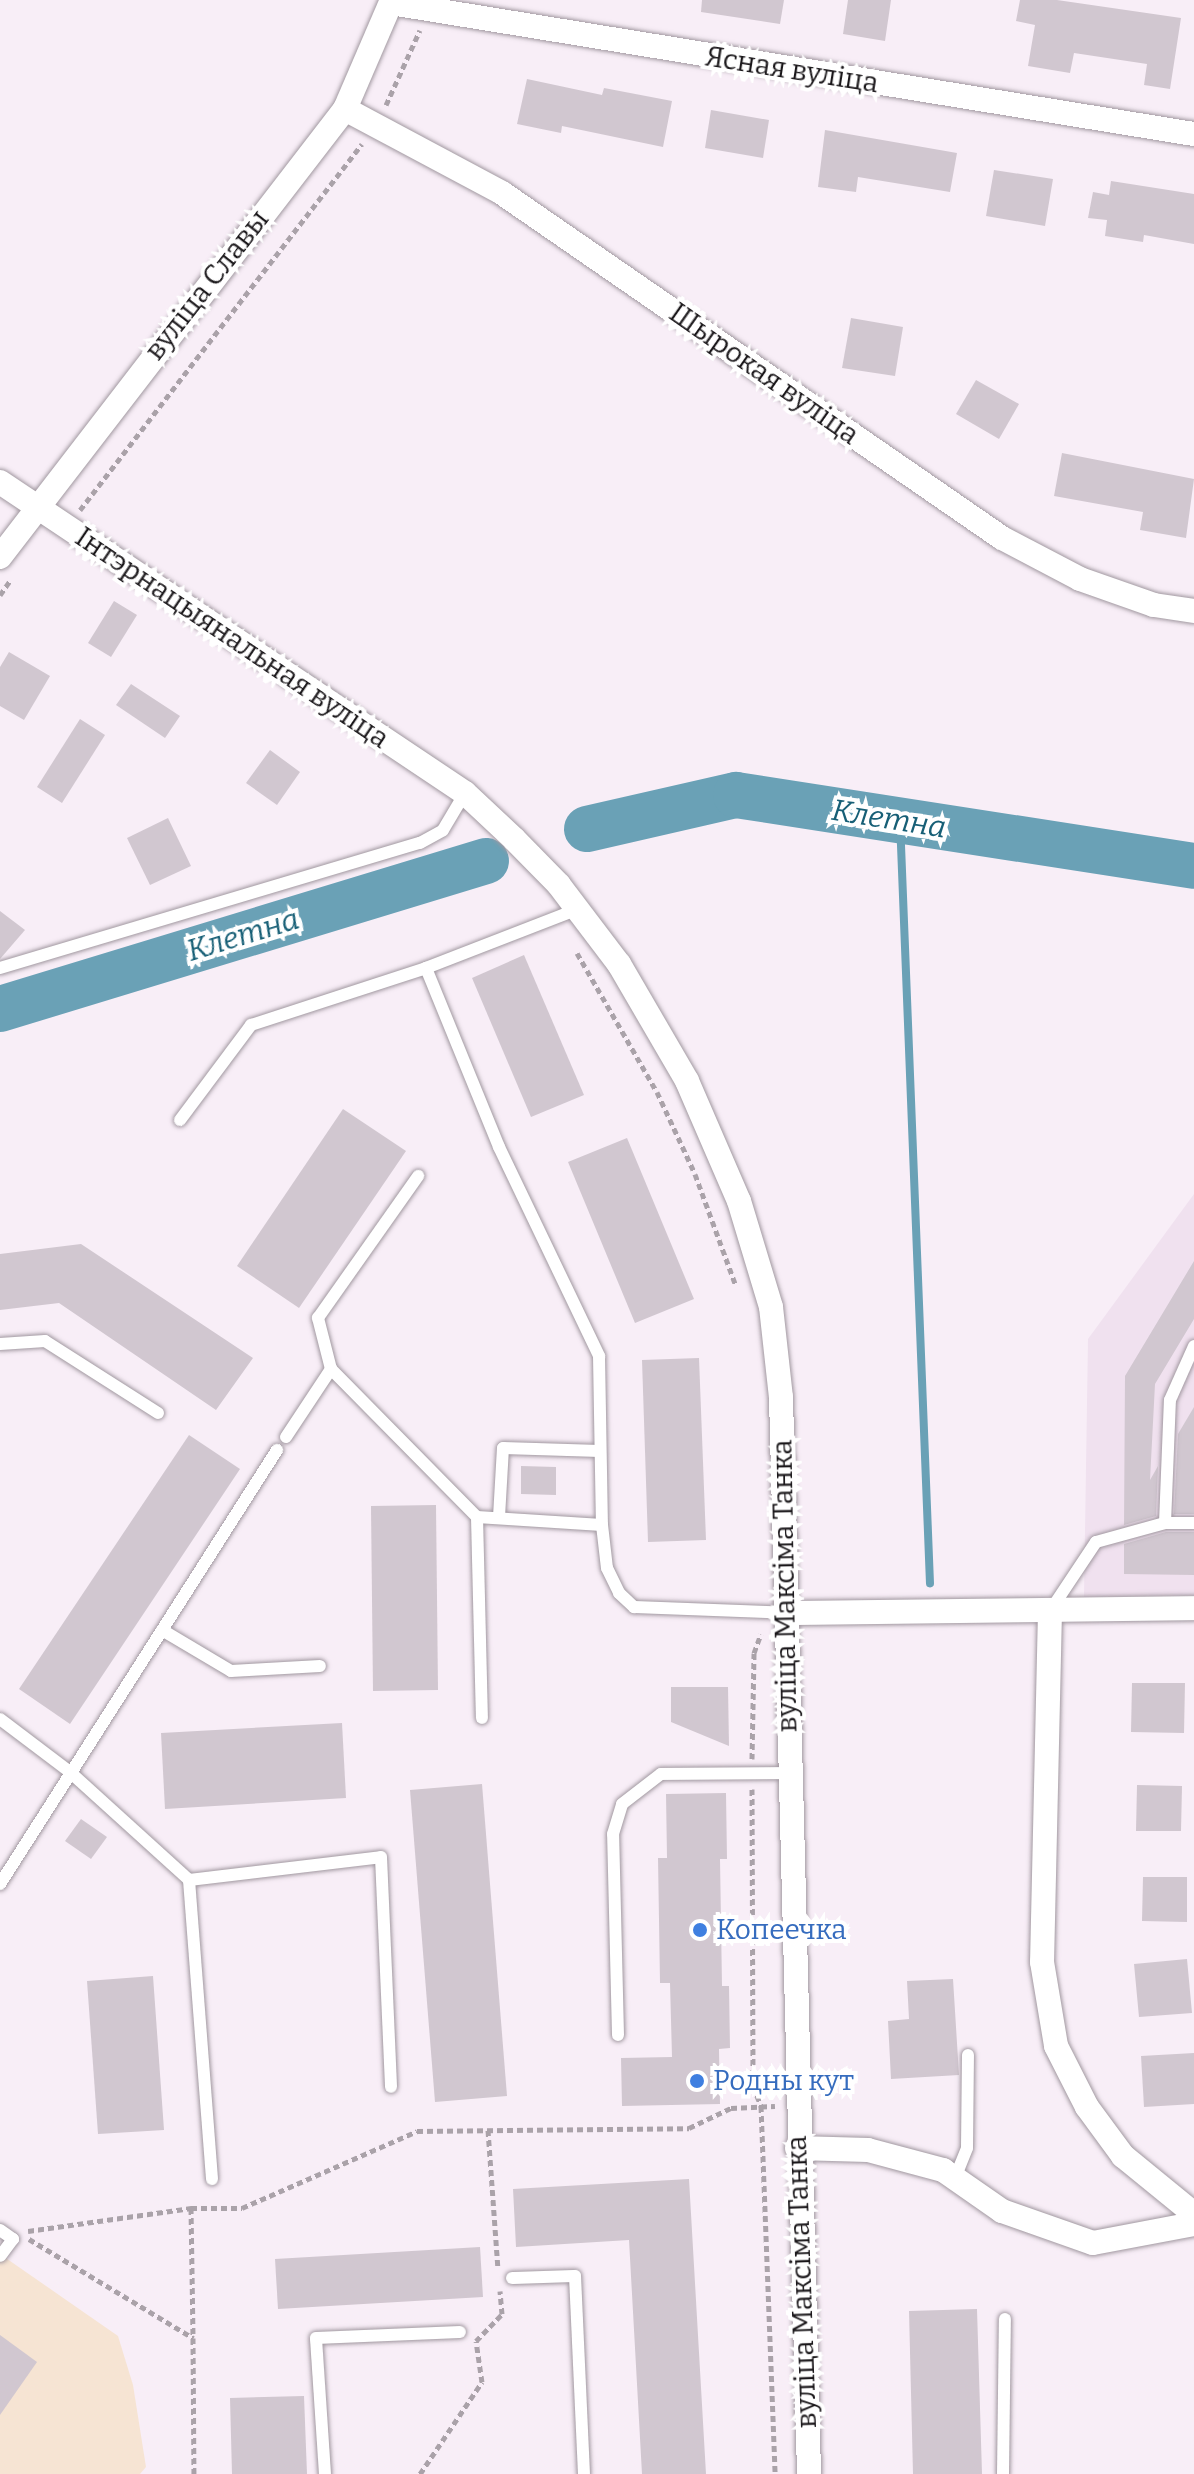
<!DOCTYPE html>
<html>
<head>
<meta charset="utf-8">
<style>
  body { margin:0 }
  #map { position:relative; width:1194px; height:2474px; overflow:hidden; background:#f8eef7; font-family:Bitter,serif }
  div>[style] { position:absolute }
  .built>* { inset:0; background:#f0e1ef }
  .education>* { inset:0; background:#f6e4d3 }
  .stream>* { height:8px; margin:-4px; padding:0 4px; transform-origin:4px; border-radius:4px; background:#6aa1b6 }
  .river>* { height:46px; margin:-23px; padding:0 23px; transform-origin:23px; border-radius:23px; background:#6aa1b6 }
  .building>* { inset:0; background:#d1c7d0 }
  .path>* { height:5px; margin-top:-2.5px; transform-origin:0; background:repeating-linear-gradient(90deg,#aaa2a9 0 6px,transparent 0 10px) }
  .roads { filter:drop-shadow(0 0 2px #a198a0) drop-shadow(0 0 2px #a198a0) }
  .lane>* { height:12px; margin:-6px; padding:0 6px; transform-origin:6px; border-radius:6px; background:#fff }
  .street>* { height:24px; margin:-12px; padding:0 12px; transform-origin:12px; border-radius:12px; background:#fff }
  .dots>* { width:22px; height:22px; translate:-50% -50%; box-sizing:border-box; border:4px solid #fff; border-radius:50% }
  span { translate:-50% -50%; white-space:nowrap; text-align:center; line-height:1.15; -webkit-text-stroke:8px #fff; paint-order:stroke }
  .street-label { font-size:28px; color:#1a171a }
  .shop-label { font-size:28px; color:#366cbe }
  .left { translate:0 -50%; text-align:left }
  .water-label { font-size:30px; color:#175f76; font-style:italic }
</style>
</head>
<body>
<div id="map">
  <div class="built">
    <div style="clip-path:polygon(1194px 1194px,1194px 1595px,1084px 1597px,1088px 1339px)"></div>
  </div>
  <div class="education">
    <div style="clip-path:polygon(0 2254px,118px 2336px,133px 2385px,146px 2467px,140px 2474px,0 2474px)"></div>
  </div>
  <div class="stream">
    <div style="left:900px;top:820px;width:764px;rotate:87.75deg"></div>
  </div>
  <div class="river">
    <div style="left:587px;top:829px;width:153px;rotate:-12.9deg"></div>
    <div style="left:736px;top:795px;width:463px;rotate:8.8deg"></div>
    <div style="left:0;top:1009px;width:508px;rotate:-16.94deg"></div>
  </div>
  <div class="building">
    <div style="clip-path:polygon(702px 0,784px 0,780px 24px,701px 12px)"></div>
    <div style="clip-path:polygon(848px 0,891px 0,885px 41px,843px 34px)"></div>
    <div style="clip-path:polygon(1020px 0,1057px 0,1181px 18px,1170px 89px,1144px 85px,1147px 64px,1074px 53px,1070px 73px,1028px 66px,1035px 25px,1016px 21px)"></div>
    <div style="clip-path:polygon(527px 79px,602px 95px,604px 88px,672px 101px,663px 147px,562px 126px,561px 133px,517px 124px)"></div>
    <div style="clip-path:polygon(711px 110px,769px 120px,763px 158px,705px 148px)"></div>
    <div style="clip-path:polygon(825px 130px,957px 153px,950px 192px,858px 177px,856px 192px,818px 187px)"></div>
    <div style="clip-path:polygon(994px 170px,1053px 179px,1045px 226px,986px 216px)"></div>
    <div style="clip-path:polygon(1111px 181px,1194px 194px,1194px 244px,1144px 235px,1143px 242px,1105px 236px,1107px 220px,1088px 218px,1093px 192px,1109px 195px)"></div>
    <div style="clip-path:polygon(851px 318px,903px 327px,895px 376px,842px 368px)"></div>
    <div style="clip-path:polygon(976px 380px,1019px 404px,999px 439px,956px 414px)"></div>
    <div style="clip-path:polygon(1062px 453px,1194px 479px,1186px 538px,1140px 530px,1143px 512px,1054px 496px)"></div>
    <div style="clip-path:polygon(114px 601px,137px 615px,111px 657px,88px 643px)"></div>
    <div style="clip-path:polygon(9px 652px,50px 676px,24px 720px,0 706px,0 667px)"></div>
    <div style="clip-path:polygon(131px 684px,180px 716px,165px 738px,116px 705px)"></div>
    <div style="clip-path:polygon(80px 719px,105px 735px,62px 803px,37px 787px)"></div>
    <div style="clip-path:polygon(270px 750px,300px 772px,277px 805px,246px 783px)"></div>
    <div style="clip-path:polygon(168px 818px,191px 866px,150px 885px,127px 838px)"></div>
    <div style="clip-path:polygon(0 911px,25px 930px,0 959px)"></div>
    <div style="clip-path:polygon(524px 955px,584px 1095px,531px 1117px,472px 978px)"></div>
    <div style="clip-path:polygon(343px 1109px,406px 1151px,299px 1308px,237px 1266px)"></div>
    <div style="clip-path:polygon(627px 1138px,694px 1299px,635px 1323px,568px 1162px)"></div>
    <div style="clip-path:polygon(81px 1244px,253px 1358px,216px 1410px,59px 1303px,0 1310px,0 1254px)"></div>
    <div style="clip-path:polygon(1194px 1261px,1194px 1319px,1155px 1384px,1150px 1480px,1158px 1466px,1156px 1516px,1124px 1525px,1125px 1376px)"></div>
    <div style="clip-path:polygon(699px 1358px,706px 1540px,648px 1542px,642px 1360px)"></div>
    <div style="clip-path:polygon(1194px 1407px,1194px 1514px,1174px 1514px,1178px 1434px)"></div>
    <div style="clip-path:polygon(189px 1435px,240px 1469px,70px 1724px,19px 1689px)"></div>
    <div style="clip-path:polygon(521px 1466px,556px 1467px,556px 1495px,521px 1494px)"></div>
    <div style="clip-path:polygon(436px 1505px,438px 1690px,373px 1691px,371px 1506px)"></div>
    <div style="clip-path:polygon(1166px 1532px,1194px 1532px,1194px 1575px,1124px 1574px,1124px 1544px)"></div>
    <div style="clip-path:polygon(1132px 1683px,1185px 1683px,1184px 1733px,1131px 1732px)"></div>
    <div style="clip-path:polygon(671px 1687px,728px 1687px,729px 1746px,671px 1722px)"></div>
    <div style="clip-path:polygon(342px 1723px,346px 1798px,165px 1809px,161px 1733px)"></div>
    <div style="clip-path:polygon(482px 1784px,507px 2096px,435px 2102px,410px 1790px)"></div>
    <div style="clip-path:polygon(1137px 1785px,1182px 1786px,1181px 1831px,1136px 1831px)"></div>
    <div style="clip-path:polygon(726px 1793px,727px 1859px,720px 1859px,722px 1986px,729px 1986px,730px 2048px,719px 2049px,720px 2104px,622px 2106px,621px 2058px,672px 2057px,670px 1983px,660px 1983px,658px 1858px,667px 1858px,666px 1794px)"></div>
    <div style="clip-path:polygon(81px 1819px,107px 1837px,91px 1859px,65px 1841px)"></div>
    <div style="clip-path:polygon(1143px 1877px,1187px 1877px,1187px 1922px,1142px 1921px)"></div>
    <div style="clip-path:polygon(1187px 1959px,1192px 2013px,1139px 2017px,1134px 1964px)"></div>
    <div style="clip-path:polygon(153px 1976px,164px 2130px,98px 2134px,87px 1981px)"></div>
    <div style="clip-path:polygon(953px 1979px,959px 2075px,891px 2079px,888px 2021px,909px 2019px,907px 1981px)"></div>
    <div style="clip-path:polygon(1194px 2053px,1194px 2104px,1144px 2107px,1141px 2056px)"></div>
    <div style="clip-path:polygon(689px 2179px,706px 2474px,642px 2474px,629px 2240px,516px 2247px,513px 2189px)"></div>
    <div style="clip-path:polygon(480px 2247px,483px 2297px,278px 2309px,275px 2259px)"></div>
    <div style="clip-path:polygon(977px 2309px,982px 2474px,913px 2474px,909px 2311px)"></div>
    <div style="clip-path:polygon(0 2335px,37px 2362px,0 2415px)"></div>
    <div style="clip-path:polygon(304px 2396px,307px 2474px,232px 2474px,230px 2398px)"></div>
  </div>
  <div class="path">
    <div style="left:386px;top:105px;width:82px;rotate:-65.6deg"></div>
    <div style="left:80px;top:510px;width:462px;rotate:-52.4deg"></div>
    <div style="left:0;top:595px;width:19px;rotate:-55deg"></div>
    <div style="left:577px;top:953px;width:160px;rotate:60.1deg"></div>
    <div style="left:657px;top:1092px;width:90px;rotate:65.1deg"></div>
    <div style="left:695px;top:1174px;width:119px;rotate:69.9deg"></div>
    <div style="left:752px;top:1759px;width:106px;rotate:-88.9deg"></div>
    <div style="left:754px;top:1653px;width:20px;rotate:-70deg"></div>
    <div style="left:752px;top:1789px;width:297px;rotate:89.8deg"></div>
    <div style="left:753px;top:2086px;width:22px;rotate:68deg"></div>
    <div style="left:761px;top:2106px;width:368px;rotate:87.8deg"></div>
    <div style="left:720px;top:2087px;width:33px;rotate:-2deg"></div>
    <div style="left:488px;top:2130px;width:139px;rotate:85.9deg"></div>
    <div style="left:191px;top:2208px;width:129px;rotate:89.1deg"></div>
    <div style="left:28px;top:2231px;width:165px;rotate:-8deg"></div>
    <div style="left:191px;top:2208px;width:51px"></div>
    <div style="left:242px;top:2208px;width:191px;rotate:-23.7deg"></div>
    <div style="left:417px;top:2131px;width:272px;rotate:-0.6deg"></div>
    <div style="left:689px;top:2128px;width:47px;rotate:-25.5deg"></div>
    <div style="left:731px;top:2108px;width:44px;rotate:-2.6deg"></div>
    <div style="left:29px;top:2239px;width:192px;rotate:31.1deg"></div>
    <div style="left:193px;top:2338px;width:136px;rotate:89.6deg"></div>
    <div style="left:420px;top:2474px;width:111px;rotate:-56deg"></div>
    <div style="left:482px;top:2382px;width:41px;rotate:-98.3deg"></div>
    <div style="left:476px;top:2341px;width:37px;rotate:-46deg"></div>
    <div style="left:502px;top:2314px;width:23px;rotate:-95deg"></div>
  </div>
  <div class="roads">
    <div class="lane">
      <div style="left:0;top:968px;width:438px;rotate:-16.6deg"></div>
      <div style="left:420px;top:843px;width:26px;rotate:-29deg"></div>
      <div style="left:443px;top:830px;width:43px;rotate:-59.3deg"></div>
      <div style="left:426px;top:968px;width:193px;rotate:67.8deg"></div>
      <div style="left:499px;top:1147px;width:232px;rotate:64.4deg"></div>
      <div style="left:599px;top:1356px;width:169px;rotate:89deg"></div>
      <div style="left:602px;top:1525px;width:43px;rotate:83.4deg"></div>
      <div style="left:607px;top:1568px;width:28px;rotate:64deg"></div>
      <div style="left:619px;top:1593px;width:21px;rotate:43deg"></div>
      <div style="left:634px;top:1607px;width:153px;rotate:2.2deg"></div>
      <div style="left:180px;top:1120px;width:119px;rotate:-53.2deg"></div>
      <div style="left:251px;top:1025px;width:184px;rotate:-18deg"></div>
      <div style="left:426px;top:968px;width:163px;rotate:-21.2deg"></div>
      <div style="left:0;top:1344px;width:45px;rotate:-3.8deg"></div>
      <div style="left:45px;top:1341px;width:134px;rotate:32.5deg"></div>
      <div style="left:331px;top:1369px;width:208px;rotate:45.4deg"></div>
      <div style="left:477px;top:1517px;width:201px;rotate:88.6deg"></div>
      <div style="left:286px;top:1437px;width:82px;rotate:-56.5deg"></div>
      <div style="left:331px;top:1369px;width:53px;rotate:-104.3deg"></div>
      <div style="left:318px;top:1318px;width:174px;rotate:-54.8deg"></div>
      <div style="left:477px;top:1517px;width:125px;rotate:3.7deg"></div>
      <div style="left:499px;top:1517px;width:69px;rotate:-86.7deg"></div>
      <div style="left:503px;top:1448px;width:97px;rotate:1.8deg"></div>
      <div style="left:1165px;top:1523px;width:123px;rotate:-87.7deg"></div>
      <div style="left:1170px;top:1400px;width:59px;rotate:-66deg"></div>
      <div style="left:1050px;top:1611px;width:83px;rotate:-56.3deg"></div>
      <div style="left:1096px;top:1542px;width:72px;rotate:-15.4deg"></div>
      <div style="left:1165px;top:1523px;width:29px"></div>
      <div style="left:162px;top:1630px;width:80px;rotate:30.7deg"></div>
      <div style="left:231px;top:1671px;width:89px;rotate:-3.2deg"></div>
      <div style="left:0;top:1719px;width:88px;rotate:37.1deg"></div>
      <div style="left:70px;top:1772px;width:161px;rotate:42.2deg"></div>
      <div style="left:189px;top:1880px;width:300px;rotate:85.6deg"></div>
      <div style="left:189px;top:1880px;width:193px;rotate:-6.8deg"></div>
      <div style="left:381px;top:1857px;width:230px;rotate:87.5deg"></div>
      <div style="left:0;top:1884px;width:515px;rotate:-57.45deg"></div>
      <div style="left:618px;top:2035px;width:201px;rotate:-91.4deg"></div>
      <div style="left:613px;top:1834px;width:31px;rotate:-73deg"></div>
      <div style="left:622px;top:1804px;width:49px;rotate:-37.6deg"></div>
      <div style="left:661px;top:1774px;width:128px;rotate:-0.4deg"></div>
      <div style="left:955px;top:2178px;width:32px;rotate:-68deg"></div>
      <div style="left:967px;top:2148px;width:93px;rotate:-89.4deg"></div>
      <div style="left:0;top:2230px;width:16px;rotate:35deg"></div>
      <div style="left:13px;top:2239px;width:21px;rotate:127deg"></div>
      <div style="left:512px;top:2278px;width:63px;rotate:-1.8deg"></div>
      <div style="left:575px;top:2276px;width:198px;rotate:87.4deg"></div>
      <div style="left:325px;top:2474px;width:136px;rotate:-93.8deg"></div>
      <div style="left:316px;top:2338px;width:144px;rotate:-2.4deg"></div>
      <div style="left:1003px;top:2474px;width:155px;rotate:-89.3deg"></div>
    </div>
    <div class="street">
      <div style="left:391px;top:3px;width:814px;rotate:9.27deg"></div>
      <div style="left:345px;top:109px;width:178px;rotate:28.1deg"></div>
      <div style="left:502px;top:193px;width:607px;rotate:34.61deg"></div>
      <div style="left:1002px;top:538px;width:88px;rotate:27.7deg"></div>
      <div style="left:1080px;top:579px;width:78px;rotate:19.4deg"></div>
      <div style="left:1154px;top:605px;width:40px;rotate:8.5deg"></div>
      <div style="left:0;top:482px;width:559px;rotate:33.78deg"></div>
      <div style="left:465px;top:793px;width:67px;rotate:43.2deg"></div>
      <div style="left:514px;top:839px;width:64px;rotate:45.6deg"></div>
      <div style="left:559px;top:885px;width:99px;rotate:52.8deg"></div>
      <div style="left:619px;top:964px;width:135px;rotate:59.8deg"></div>
      <div style="left:687px;top:1081px;width:131px;rotate:66.6deg"></div>
      <div style="left:739px;top:1201px;width:111px;rotate:73.2deg"></div>
      <div style="left:771px;top:1307px;width:91px;rotate:83.7deg"></div>
      <div style="left:781px;top:1397px;width:1077px;rotate:88.51deg"></div>
      <div style="left:0;top:557px;width:565px;rotate:-52.4deg"></div>
      <div style="left:345px;top:109px;width:119px;rotate:-66.7deg"></div>
      <div style="left:1050px;top:1611px;width:351px;rotate:91.3deg"></div>
      <div style="left:1042px;top:1962px;width:85px;rotate:80.5deg"></div>
      <div style="left:1056px;top:2046px;width:68px;rotate:63.1deg"></div>
      <div style="left:1087px;top:2107px;width:61px;rotate:53.7deg"></div>
      <div style="left:1123px;top:2156px;width:92px;rotate:39.2deg"></div>
      <div style="left:787px;top:1613px;width:407px;rotate:-0.7deg"></div>
      <div style="left:797px;top:2148px;width:71px;rotate:1.6deg"></div>
      <div style="left:868px;top:2150px;width:78px;rotate:14.9deg"></div>
      <div style="left:943px;top:2170px;width:72px;rotate:34.8deg"></div>
      <div style="left:1002px;top:2211px;width:96px;rotate:19.4deg"></div>
      <div style="left:1093px;top:2243px;width:103px;rotate:-10.7deg"></div>
    </div>
  </div>
  <div class="dots">
    <div style="left:700px;top:1930px;background:#3f7fe0"></div>
    <div style="left:697px;top:2081px;background:#3f7fe0"></div>
  </div>
  <div class="street-label">
    <span style="left:792px;top:70px;rotate:9deg">Ясная вуліца</span>
    <span style="left:207px;top:285px;rotate:-52deg">вуліца Славы</span>
    <span style="left:764px;top:374px;rotate:35deg">Шырокая вуліца</span>
    <span style="left:232px;top:638px;rotate:34deg">Інтэрнацыянальная вуліца</span>
    <span style="left:785px;top:1586px;rotate:-91deg">вуліца Максіма Танка</span>
    <span style="left:802px;top:2282px;rotate:-92deg">вуліца Максіма Танка</span>
  </div>
  <div class="shop-label">
    <span class="left" style="left:716px;top:1930px">Копеечка</span>
    <span class="left" style="left:713px;top:2081px">Родны кут</span>
  </div>
  <div class="water-label">
    <span style="left:889px;top:819px;rotate:9deg">Клетна</span>
    <span style="left:243px;top:935px;rotate:-17deg">Клетна</span>
  </div>
</div>
</body>
</html>
